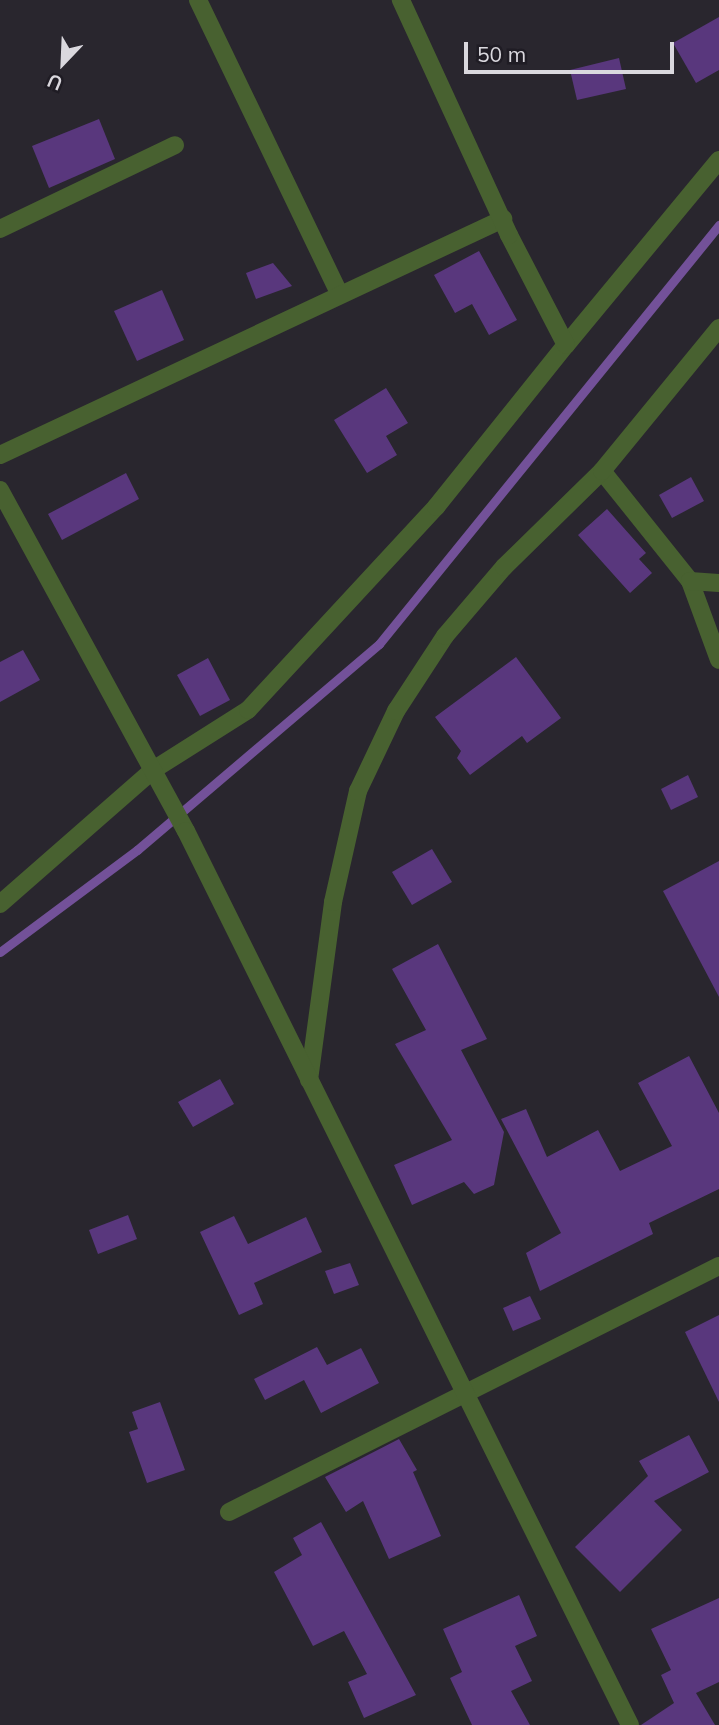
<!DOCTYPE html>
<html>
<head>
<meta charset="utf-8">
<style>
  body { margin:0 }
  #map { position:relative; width:719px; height:1725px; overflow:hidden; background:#29262e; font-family:Mulish,sans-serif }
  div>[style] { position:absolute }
  .stream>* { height:9px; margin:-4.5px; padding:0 4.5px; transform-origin:4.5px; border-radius:4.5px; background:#735199 }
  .building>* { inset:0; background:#59377d }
  .minor>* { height:18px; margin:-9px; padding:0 9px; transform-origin:9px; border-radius:9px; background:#486130 }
  .tertiary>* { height:18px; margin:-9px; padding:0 9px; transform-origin:9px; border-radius:9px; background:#486130 }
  span { translate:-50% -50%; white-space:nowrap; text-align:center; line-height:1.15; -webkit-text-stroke:5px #1f1c24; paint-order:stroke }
  .north { position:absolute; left:28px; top:28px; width:70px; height:70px; -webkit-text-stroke:5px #1f1c24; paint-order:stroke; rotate:203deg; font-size:19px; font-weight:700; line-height:28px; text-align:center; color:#dad8de }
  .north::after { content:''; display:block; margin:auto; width:24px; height:32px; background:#dad8de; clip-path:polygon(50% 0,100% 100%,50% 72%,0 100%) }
  .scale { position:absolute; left:464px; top:42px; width:210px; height:32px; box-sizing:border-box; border:4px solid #dad8de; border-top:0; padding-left:9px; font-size:21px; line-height:24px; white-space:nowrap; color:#dad8de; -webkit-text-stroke:5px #1f1c24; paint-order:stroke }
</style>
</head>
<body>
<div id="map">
  <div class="stream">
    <div style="left:0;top:952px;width:171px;rotate:-36.7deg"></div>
    <div style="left:137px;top:850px;width:318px;rotate:-40.4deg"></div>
    <div style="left:379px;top:644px;width:540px;rotate:-50.94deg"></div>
  </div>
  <div class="building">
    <div style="clip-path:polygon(719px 17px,719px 70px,696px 83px,673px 43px)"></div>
    <div style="clip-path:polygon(619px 58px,626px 89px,577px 100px,570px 70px)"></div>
    <div style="clip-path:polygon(99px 119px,115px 159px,49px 188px,32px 146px)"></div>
    <div style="clip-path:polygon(479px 251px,517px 320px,489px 335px,472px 304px,455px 313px,434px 275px)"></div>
    <div style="clip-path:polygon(273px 263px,292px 286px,256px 299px,246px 273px)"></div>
    <div style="clip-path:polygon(162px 290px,184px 340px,137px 361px,114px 311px)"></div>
    <div style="clip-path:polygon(386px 388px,408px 423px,386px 436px,397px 455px,367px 473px,334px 420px)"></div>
    <div style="clip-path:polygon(126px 473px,139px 499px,62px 540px,48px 514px)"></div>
    <div style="clip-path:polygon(691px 477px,704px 501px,672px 518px,659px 495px)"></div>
    <div style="clip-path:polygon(607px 509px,646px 553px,639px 559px,652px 573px,630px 593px,578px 535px)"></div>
    <div style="clip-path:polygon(23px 650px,40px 680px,0 702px,0 662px)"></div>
    <div style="clip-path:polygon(516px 657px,561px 718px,527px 743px,522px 736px,470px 775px,457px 758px,461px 751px,435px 717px)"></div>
    <div style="clip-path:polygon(208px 658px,230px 700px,200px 716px,177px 675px)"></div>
    <div style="clip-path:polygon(688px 775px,698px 797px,671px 810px,661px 789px)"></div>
    <div style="clip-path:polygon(432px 849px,452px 882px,412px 905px,392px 872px)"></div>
    <div style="clip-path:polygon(719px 861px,719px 997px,663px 891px)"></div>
    <div style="clip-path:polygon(438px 944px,487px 1039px,461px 1050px,504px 1132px,494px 1185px,474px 1194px,464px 1182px,412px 1205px,394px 1165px,452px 1140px,395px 1044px,426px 1030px,392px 969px)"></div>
    <div style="clip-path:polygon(689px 1056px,719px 1113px,719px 1189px,649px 1223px,653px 1234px,540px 1291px,526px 1253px,561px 1233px,501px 1119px,526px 1109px,547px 1157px,598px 1130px,620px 1171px,672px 1146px,638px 1083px)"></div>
    <div style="clip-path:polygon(220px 1079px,234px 1104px,193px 1127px,178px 1102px)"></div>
    <div style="clip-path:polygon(128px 1215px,137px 1239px,98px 1254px,89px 1230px)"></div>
    <div style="clip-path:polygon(234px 1216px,248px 1244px,306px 1217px,322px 1252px,254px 1283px,263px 1304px,239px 1315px,200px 1232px)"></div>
    <div style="clip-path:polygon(350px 1263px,359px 1285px,334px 1294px,325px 1271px)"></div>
    <div style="clip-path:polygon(530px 1296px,541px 1319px,513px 1331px,503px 1308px)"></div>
    <div style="clip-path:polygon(719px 1315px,719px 1402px,685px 1332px)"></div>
    <div style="clip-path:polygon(317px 1347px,327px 1365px,361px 1348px,379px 1383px,321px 1413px,304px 1380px,265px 1400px,254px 1379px)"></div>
    <div style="clip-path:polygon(160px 1402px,185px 1470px,147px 1483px,129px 1432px,138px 1429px,132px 1412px)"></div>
    <div style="clip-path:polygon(689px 1435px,709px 1472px,654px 1501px,682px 1530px,620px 1592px,575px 1547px,648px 1476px,639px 1461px)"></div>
    <div style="clip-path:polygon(399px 1439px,417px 1470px,413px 1472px,441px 1536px,389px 1559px,363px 1501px,346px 1512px,325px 1477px)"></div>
    <div style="clip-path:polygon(321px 1522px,416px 1695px,364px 1718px,348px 1682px,367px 1674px,344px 1631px,313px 1646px,274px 1572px,302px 1555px,293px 1538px)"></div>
    <div style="clip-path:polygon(519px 1595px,537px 1636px,515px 1646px,532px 1681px,511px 1691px,530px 1725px,472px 1725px,450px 1678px,462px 1672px,443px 1629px)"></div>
    <div style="clip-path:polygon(719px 1598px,719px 1682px,696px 1693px,715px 1725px,641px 1725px,674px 1703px,661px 1675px,671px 1670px,651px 1629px)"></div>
  </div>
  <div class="minor">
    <div style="left:198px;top:0;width:325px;rotate:64.3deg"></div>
    <div style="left:0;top:229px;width:194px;rotate:-25.6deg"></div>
    <div style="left:566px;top:345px;width:240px;rotate:-50.4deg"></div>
    <div style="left:0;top:455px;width:556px;rotate:-25.14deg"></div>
    <div style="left:602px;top:471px;width:141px;rotate:51.3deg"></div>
    <div style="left:690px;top:581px;width:84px;rotate:69.8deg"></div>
    <div style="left:690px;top:581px;width:29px;rotate:4deg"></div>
    <div style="left:0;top:904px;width:203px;rotate:-41.2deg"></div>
    <div style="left:153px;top:770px;width:112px;rotate:-32.3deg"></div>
    <div style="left:248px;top:710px;width:277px;rotate:-47.2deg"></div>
    <div style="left:436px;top:507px;width:208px;rotate:-51.3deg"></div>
    <div style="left:566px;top:345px;width:124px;rotate:-117.4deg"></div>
    <div style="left:509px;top:235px;width:259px;rotate:-114.7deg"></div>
    <div style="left:309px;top:1080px;width:180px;rotate:-82.3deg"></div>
    <div style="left:333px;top:902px;width:114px;rotate:-77.3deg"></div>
    <div style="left:358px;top:791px;width:89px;rotate:-64.6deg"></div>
    <div style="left:396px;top:711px;width:90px;rotate:-56.8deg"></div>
    <div style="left:445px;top:636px;width:91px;rotate:-49.5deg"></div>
    <div style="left:504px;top:567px;width:137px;rotate:-44.4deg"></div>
    <div style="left:602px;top:471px;width:185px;rotate:-50.7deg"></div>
    <div style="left:229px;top:1512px;width:548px;rotate:-26.66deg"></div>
  </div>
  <div class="tertiary">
    <div style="left:0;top:490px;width:388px;rotate:61.4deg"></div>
    <div style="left:186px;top:831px;width:998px;rotate:63.59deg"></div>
  </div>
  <div class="north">U</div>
  <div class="scale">50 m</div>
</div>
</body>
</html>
